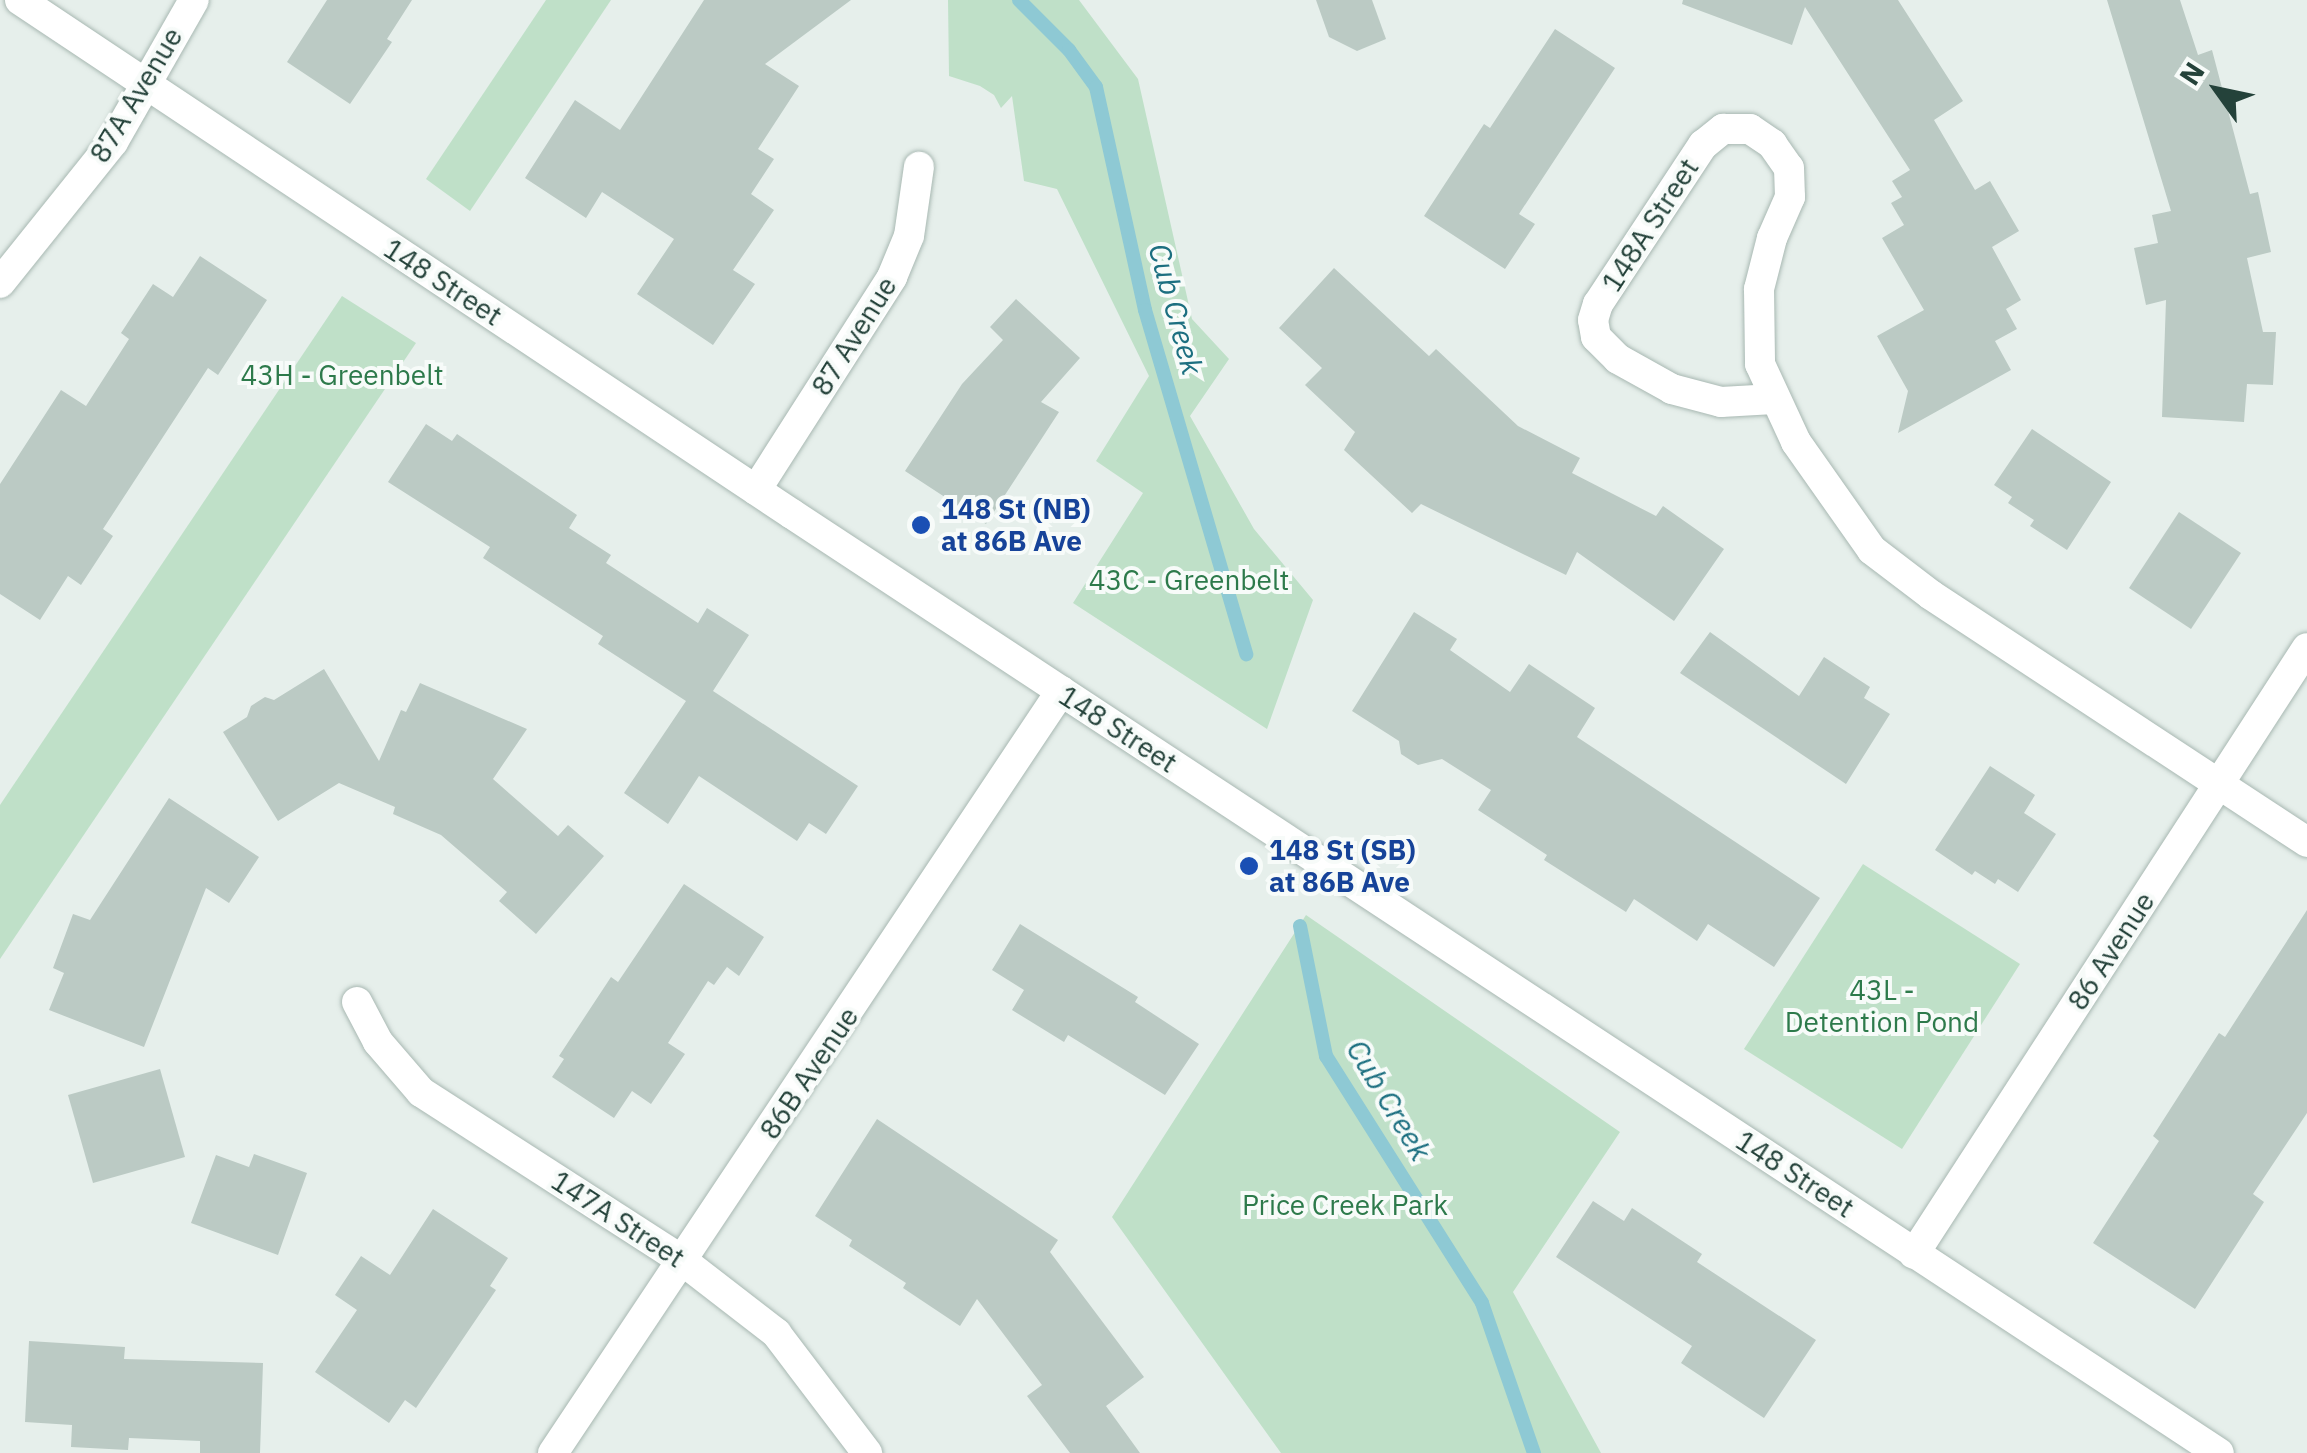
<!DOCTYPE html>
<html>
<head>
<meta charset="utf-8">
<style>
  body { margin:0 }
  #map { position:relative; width:2307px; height:1453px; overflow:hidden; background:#e6efeb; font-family:"IBM Plex Sans",sans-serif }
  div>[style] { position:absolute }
  .green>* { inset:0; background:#bfe0c8 }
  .stream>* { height:14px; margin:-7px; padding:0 7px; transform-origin:7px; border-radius:7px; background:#8ec9d4 }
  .building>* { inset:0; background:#bbcac4 }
  .roads { filter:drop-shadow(0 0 2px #a8b8b2) drop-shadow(0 0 2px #a8b8b2) }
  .street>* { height:30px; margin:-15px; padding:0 15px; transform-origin:15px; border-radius:15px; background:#fff }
  .secondary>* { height:30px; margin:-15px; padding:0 15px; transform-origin:15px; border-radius:15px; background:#fff }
  .dots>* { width:28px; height:28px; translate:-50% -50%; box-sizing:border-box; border:5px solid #f7fbf9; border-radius:50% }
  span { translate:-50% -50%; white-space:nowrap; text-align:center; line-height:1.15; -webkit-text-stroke:8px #f7fbf9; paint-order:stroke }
  .street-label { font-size:28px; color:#24423a }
  .park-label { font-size:28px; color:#2d7a4b }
  .transit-label { font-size:28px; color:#164399; font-weight:700 }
  .left { translate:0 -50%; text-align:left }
  .water-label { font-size:30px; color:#1c6f80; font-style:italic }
  .north { position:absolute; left:2167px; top:40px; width:100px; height:100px; -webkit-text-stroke:8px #f7fbf9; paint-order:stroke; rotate:303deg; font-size:28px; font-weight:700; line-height:40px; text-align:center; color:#24423a }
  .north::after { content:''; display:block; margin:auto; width:35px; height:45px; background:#24423a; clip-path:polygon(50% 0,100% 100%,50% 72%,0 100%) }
</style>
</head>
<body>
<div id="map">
  <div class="green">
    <div style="clip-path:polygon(546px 0,611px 0,470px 211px,426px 179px)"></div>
    <div style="clip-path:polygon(948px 0,1079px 0,1138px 79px,1192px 319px,1229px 359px,1190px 416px,1254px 529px,1313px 600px,1267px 729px,1073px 603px,1143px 493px,1096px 461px,1149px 376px,1057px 189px,1024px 181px,1012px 96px,1001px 108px,994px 95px,980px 86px,949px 76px)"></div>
    <div style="clip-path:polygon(342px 296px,416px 343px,0 959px,0 805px)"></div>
    <div style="clip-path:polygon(1863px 864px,2020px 964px,1902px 1149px,1744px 1049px)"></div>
    <div style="clip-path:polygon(1306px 915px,1620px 1132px,1513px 1292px,1601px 1453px,1281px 1453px,1112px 1217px)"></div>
  </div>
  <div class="stream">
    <div style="left:1019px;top:0;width:71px;rotate:45deg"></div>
    <div style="left:1069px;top:50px;width:46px;rotate:53.9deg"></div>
    <div style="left:1096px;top:87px;width:228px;rotate:77.6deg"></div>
    <div style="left:1145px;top:310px;width:359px;rotate:73.6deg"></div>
    <div style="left:1300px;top:926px;width:133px;rotate:78.7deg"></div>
    <div style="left:1326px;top:1056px;width:292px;rotate:57.7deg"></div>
    <div style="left:1482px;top:1303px;width:159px;rotate:70.9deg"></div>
  </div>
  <div class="building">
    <div style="clip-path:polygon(327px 0,412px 0,387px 39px,392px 42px,350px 104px,287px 62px)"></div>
    <div style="clip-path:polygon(704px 0,851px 0,765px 64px,799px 86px,758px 149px,774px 159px,751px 194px,774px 210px,733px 270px,755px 284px,713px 345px,637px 294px,674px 239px,602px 192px,586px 218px,525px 178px,575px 100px,620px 130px)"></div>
    <div style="clip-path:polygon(1316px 0,1372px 0,1386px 39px,1357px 51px,1329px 37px)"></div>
    <div style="clip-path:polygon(1683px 0,1898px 0,1963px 101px,1934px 120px,1975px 190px,1990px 181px,2019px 231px,1992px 247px,2021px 300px,2006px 309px,2017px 329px,1995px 341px,2011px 370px,1898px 433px,1908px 391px,1877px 336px,1924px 310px,1882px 238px,1904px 225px,1891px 203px,1902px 197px,1892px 181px,1910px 170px,1805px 7px,1792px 45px,1682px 4px)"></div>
    <div style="clip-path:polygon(2107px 0,2180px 0,2198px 55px,2212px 50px,2250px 194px,2258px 192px,2271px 252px,2247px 258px,2263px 332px,2276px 332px,2273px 385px,2247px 384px,2244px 422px,2162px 417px,2166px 300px,2146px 305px,2134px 248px,2158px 243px,2152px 215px,2171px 211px)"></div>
    <div style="clip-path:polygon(1555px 29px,1615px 68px,1519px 214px,1535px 224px,1505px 269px,1424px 216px,1484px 124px,1490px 128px)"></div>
    <div style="clip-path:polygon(200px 256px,267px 300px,218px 375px,208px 368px,103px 529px,113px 536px,81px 585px,68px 576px,40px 620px,0 594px,0 484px,61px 390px,86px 406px,129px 339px,121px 333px,153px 284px,173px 297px)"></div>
    <div style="clip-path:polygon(1334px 268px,1429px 356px,1436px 349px,1518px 426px,1580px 458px,1572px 473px,1656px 516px,1663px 506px,1724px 549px,1674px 621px,1577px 552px,1566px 575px,1421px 504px,1412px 513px,1344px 450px,1355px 432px,1305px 385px,1322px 368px,1279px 328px)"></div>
    <div style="clip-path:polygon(1016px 299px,1080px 358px,1041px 402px,1059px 412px,986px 524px,905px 471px,962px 384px,1003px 340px,990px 327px)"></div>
    <div style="clip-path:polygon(426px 424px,452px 441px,457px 434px,577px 515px,569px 528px,611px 555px,606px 563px,698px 623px,707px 608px,749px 635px,713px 691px,858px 786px,826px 834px,809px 823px,797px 841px,699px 776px,668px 824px,624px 793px,686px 701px,598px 644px,603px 636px,483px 558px,490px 547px,388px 482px)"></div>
    <div style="clip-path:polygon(2032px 429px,2111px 482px,2067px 550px,2030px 526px,2034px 520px,2008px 503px,2012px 497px,1994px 485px)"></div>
    <div style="clip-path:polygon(2179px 512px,2241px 553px,2191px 629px,2129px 588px)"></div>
    <div style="clip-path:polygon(1414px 612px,1457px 639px,1450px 650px,1510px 692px,1529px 664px,1595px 708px,1577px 737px,1820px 898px,1774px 967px,1708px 924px,1697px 941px,1634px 899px,1626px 912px,1544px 860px,1547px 855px,1478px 810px,1491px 790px,1442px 759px,1418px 765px,1401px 754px,1399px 741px,1352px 711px)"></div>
    <div style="clip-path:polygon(1710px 632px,1799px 696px,1824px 657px,1870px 687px,1864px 698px,1890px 714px,1846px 784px,1680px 673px)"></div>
    <div style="clip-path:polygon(324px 669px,379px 761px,401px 710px,406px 712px,420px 683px,527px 729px,493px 779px,558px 836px,568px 825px,604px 856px,536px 934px,499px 901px,507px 892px,441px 835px,393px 814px,395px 807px,339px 783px,278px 821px,223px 732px,247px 717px,251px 706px,265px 697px,274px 700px)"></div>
    <div style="clip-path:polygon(1990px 766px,2035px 795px,2024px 813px,2056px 834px,2018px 892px,1998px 879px,1995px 884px,1975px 871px,1972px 875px,1935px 850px)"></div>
    <div style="clip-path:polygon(169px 798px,259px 857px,229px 903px,206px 888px,144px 1047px,49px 1010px,64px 973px,53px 968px,73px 914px,90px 920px)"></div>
    <div style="clip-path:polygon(684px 884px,764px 937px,739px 976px,727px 967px,714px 985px,708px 981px,668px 1043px,685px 1054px,651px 1104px,632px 1091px,614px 1118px,552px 1077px,564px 1059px,559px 1056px,611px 977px,618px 982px)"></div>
    <div style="clip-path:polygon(2307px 910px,2307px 1113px,2253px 1194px,2264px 1202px,2195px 1309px,2093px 1243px,2159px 1141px,2153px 1136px,2219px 1033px,2225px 1037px)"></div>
    <div style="clip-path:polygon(1020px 924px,1138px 997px,1135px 1002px,1199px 1044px,1165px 1095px,1068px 1035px,1064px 1042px,1012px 1010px,1024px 990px,992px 970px)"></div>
    <div style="clip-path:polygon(160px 1069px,185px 1157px,93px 1183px,68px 1095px)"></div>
    <div style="clip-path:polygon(877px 1119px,1058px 1240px,1050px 1252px,1144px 1377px,1106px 1406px,1140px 1453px,1070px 1453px,1027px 1396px,1042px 1385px,977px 1299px,960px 1326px,903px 1288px,906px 1283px,849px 1246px,852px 1240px,815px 1216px)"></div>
    <div style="clip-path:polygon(254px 1154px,307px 1173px,278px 1255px,191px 1223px,216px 1155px,249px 1167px)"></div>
    <div style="clip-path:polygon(1593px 1201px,1624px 1221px,1632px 1208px,1702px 1254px,1697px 1262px,1816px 1340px,1764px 1418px,1681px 1363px,1692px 1346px,1556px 1257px)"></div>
    <div style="clip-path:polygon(433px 1209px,508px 1258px,490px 1286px,496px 1290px,416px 1408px,405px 1400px,389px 1423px,315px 1372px,357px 1310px,335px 1295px,361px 1256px,390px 1275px)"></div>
    <div style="clip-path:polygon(29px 1341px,125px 1347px,124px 1359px,263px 1363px,260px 1453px,200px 1453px,200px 1441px,129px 1438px,128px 1450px,71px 1447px,72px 1425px,25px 1422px)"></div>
  </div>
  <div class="roads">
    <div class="street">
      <div style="left:0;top:283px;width:181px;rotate:-51.3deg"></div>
      <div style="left:113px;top:142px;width:163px;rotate:-60.3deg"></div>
      <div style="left:1774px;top:399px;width:53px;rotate:176.8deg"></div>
      <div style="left:1721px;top:402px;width:51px;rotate:-165.1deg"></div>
      <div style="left:1672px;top:389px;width:62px;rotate:-150.9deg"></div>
      <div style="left:1618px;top:359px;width:31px;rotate:-135deg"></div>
      <div style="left:1596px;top:337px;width:17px;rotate:-100deg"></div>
      <div style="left:1593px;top:320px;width:17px;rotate:-73deg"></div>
      <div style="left:1598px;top:304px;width:191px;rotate:-56.6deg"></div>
      <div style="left:1703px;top:145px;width:26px;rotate:-39deg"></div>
      <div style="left:1723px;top:129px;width:27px"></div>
      <div style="left:1750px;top:129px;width:27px;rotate:34deg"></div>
      <div style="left:1772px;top:144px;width:29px;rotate:55deg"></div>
      <div style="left:1789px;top:168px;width:29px;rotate:88deg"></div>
      <div style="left:1790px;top:197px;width:45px;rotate:113.7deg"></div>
      <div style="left:1772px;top:238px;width:53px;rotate:104.3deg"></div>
      <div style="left:1759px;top:289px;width:75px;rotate:89.2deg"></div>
      <div style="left:1760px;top:364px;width:86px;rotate:65.2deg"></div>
      <div style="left:1796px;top:442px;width:132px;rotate:54.9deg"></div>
      <div style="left:1872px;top:550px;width:74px;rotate:37.3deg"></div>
      <div style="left:1931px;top:595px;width:450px;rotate:33.3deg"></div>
      <div style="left:756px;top:490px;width:253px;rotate:-57.4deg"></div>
      <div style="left:892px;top:277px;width:44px;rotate:-67.5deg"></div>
      <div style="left:909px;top:236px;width:70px;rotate:-81.8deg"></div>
      <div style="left:357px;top:1002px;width:45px;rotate:62.3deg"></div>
      <div style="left:378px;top:1042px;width:66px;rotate:49.3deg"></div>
      <div style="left:421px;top:1092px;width:312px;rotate:32.8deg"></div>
      <div style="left:683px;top:1261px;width:118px;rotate:37.7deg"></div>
      <div style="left:776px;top:1333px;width:151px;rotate:52.8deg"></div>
      <div style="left:1914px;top:1254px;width:722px;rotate:-57.04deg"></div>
      <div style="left:553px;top:1453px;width:916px;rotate:-56.31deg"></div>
    </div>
    <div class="secondary">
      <div style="left:20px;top:0;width:927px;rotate:33.66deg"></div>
      <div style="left:792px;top:514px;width:1708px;rotate:33.35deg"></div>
    </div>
  </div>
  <div class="dots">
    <div style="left:921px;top:525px;background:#1a4fb4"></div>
    <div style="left:1249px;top:866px;background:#1a4fb4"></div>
  </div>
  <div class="street-label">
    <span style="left:136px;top:95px;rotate:-59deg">87A Avenue</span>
    <span style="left:1650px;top:225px;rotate:-57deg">148A Street</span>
    <span style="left:443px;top:282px;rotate:33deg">148 Street</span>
    <span style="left:854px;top:336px;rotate:-58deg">87 Avenue</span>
    <span style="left:1118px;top:729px;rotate:33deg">148 Street</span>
    <span style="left:2111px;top:951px;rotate:-57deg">86 Avenue</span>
    <span style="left:809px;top:1073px;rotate:-56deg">86B Avenue</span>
    <span style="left:1795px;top:1174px;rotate:33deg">148 Street</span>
    <span style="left:618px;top:1219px;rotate:33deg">147A Street</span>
  </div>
  <div class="park-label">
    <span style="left:342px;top:375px">43H - Greenbelt</span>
    <span style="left:1189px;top:580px">43C - Greenbelt</span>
    <span style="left:1882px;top:1006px">43L -<br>Detention Pond</span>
    <span style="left:1345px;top:1205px">Price Creek Park</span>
  </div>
  <div class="transit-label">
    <span class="left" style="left:941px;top:525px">148 St (NB)<br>at 86B Ave</span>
    <span class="left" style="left:1269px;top:866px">148 St (SB)<br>at 86B Ave</span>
  </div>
  <div class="water-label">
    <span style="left:1176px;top:309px;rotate:75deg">Cub Creek</span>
    <span style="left:1389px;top:1100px;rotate:59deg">Cub Creek</span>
  </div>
  <div class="north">N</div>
</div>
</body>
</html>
